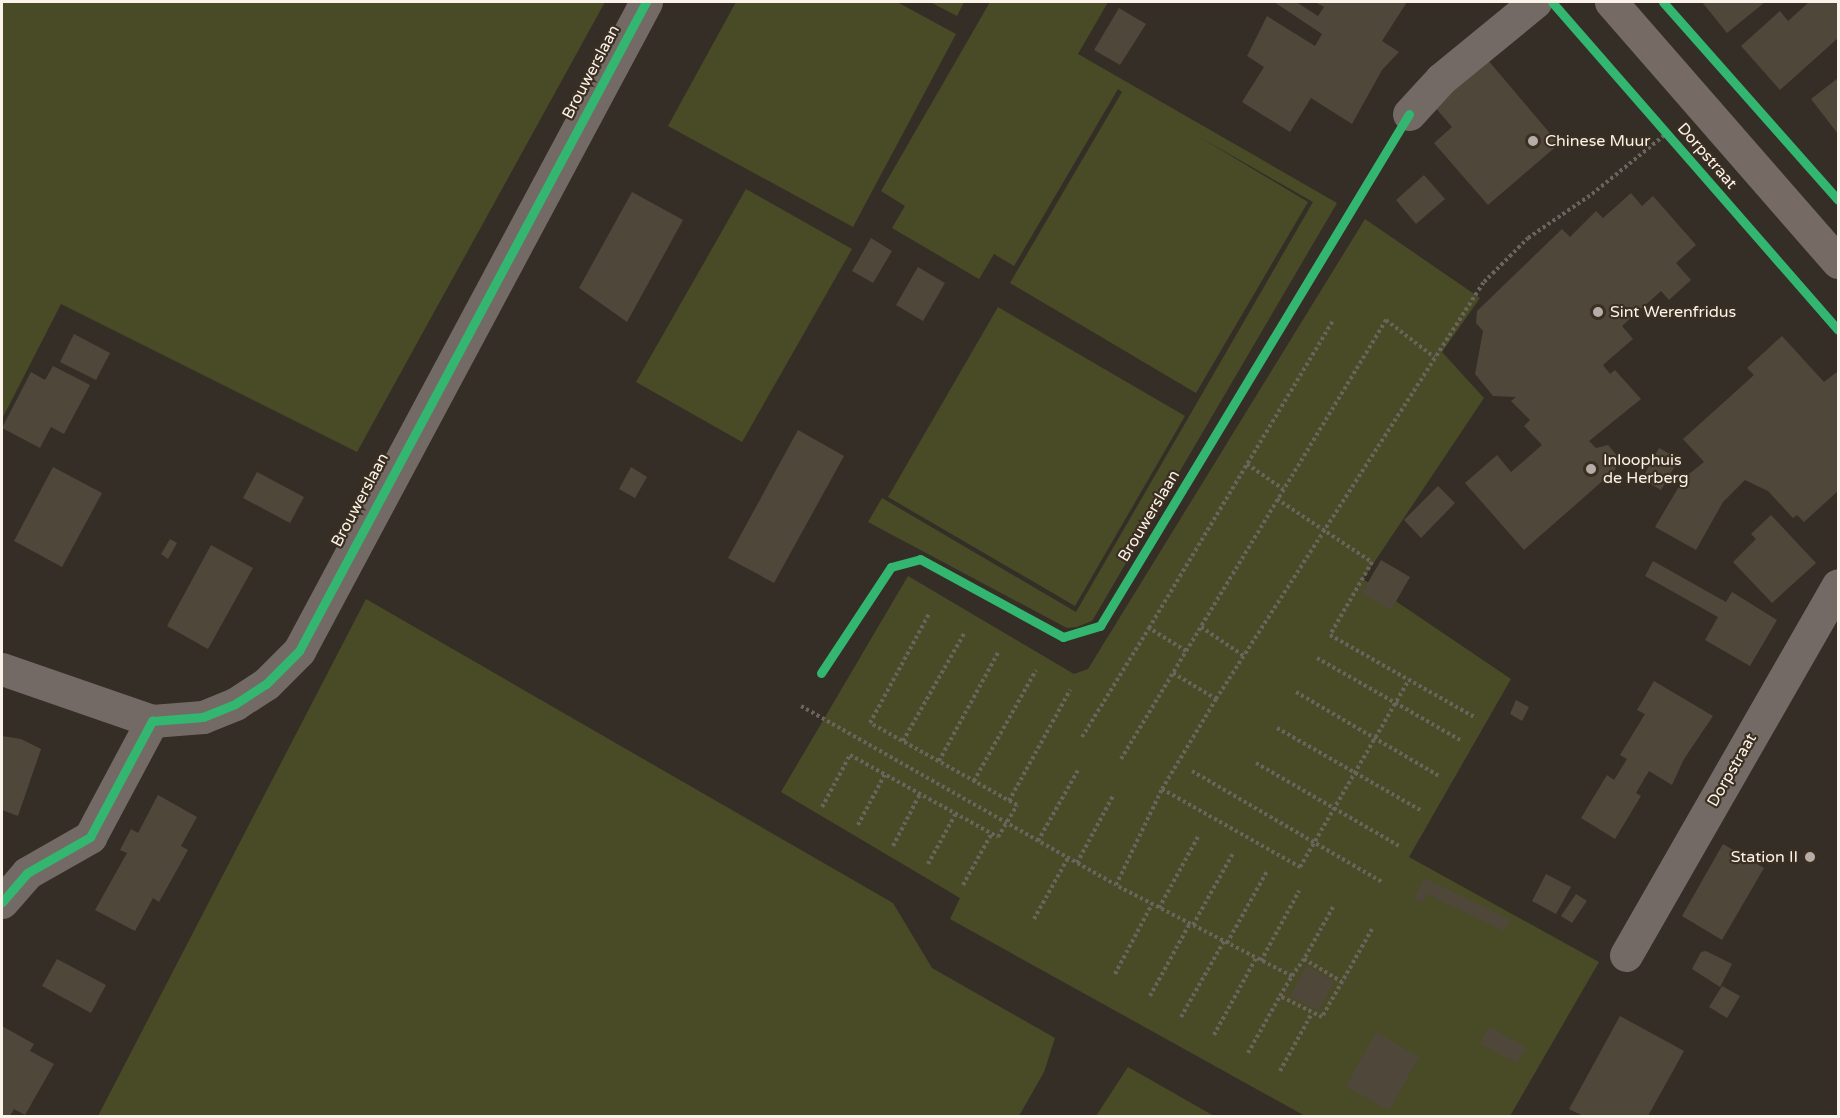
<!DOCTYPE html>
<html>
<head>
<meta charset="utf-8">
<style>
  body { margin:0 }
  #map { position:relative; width:1840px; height:1118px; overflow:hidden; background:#352e27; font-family:"Varela Round",sans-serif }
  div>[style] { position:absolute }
  .green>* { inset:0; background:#484b26 }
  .building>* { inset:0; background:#50473b }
  .path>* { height:4px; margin-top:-2px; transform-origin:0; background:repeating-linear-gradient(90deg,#6b645e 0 3px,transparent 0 6px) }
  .minor>* { height:33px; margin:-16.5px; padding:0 16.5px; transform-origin:16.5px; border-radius:16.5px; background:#746a65 }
  .major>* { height:33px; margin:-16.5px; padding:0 16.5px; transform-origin:16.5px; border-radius:16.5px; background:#756a64 }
  .cycleway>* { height:9px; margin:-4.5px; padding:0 4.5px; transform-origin:4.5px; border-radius:4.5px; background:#33b770 }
  .dots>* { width:16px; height:16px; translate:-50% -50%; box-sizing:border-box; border:3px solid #3b2f21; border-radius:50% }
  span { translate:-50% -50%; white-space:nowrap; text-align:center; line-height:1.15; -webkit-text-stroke:4.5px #3b2f21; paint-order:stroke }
  .street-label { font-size:16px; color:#fbf3ea }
  .poi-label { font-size:16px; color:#fbf3ea }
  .left { translate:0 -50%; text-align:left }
  .right { translate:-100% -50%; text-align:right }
  .frame { position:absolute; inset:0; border:3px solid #fbf3ea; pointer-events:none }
</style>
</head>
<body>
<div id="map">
  <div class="green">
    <div style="clip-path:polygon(2px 2px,605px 2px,357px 452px,61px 304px,2px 419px)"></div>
    <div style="clip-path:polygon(736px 2px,897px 2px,956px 34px,853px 227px,668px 126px)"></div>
    <div style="clip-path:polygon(930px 2px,964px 2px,957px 16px)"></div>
    <div style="clip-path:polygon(990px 2px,1108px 2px,1078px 54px,1337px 203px,1092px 621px,1077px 627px,1067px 628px,868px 522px,882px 498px,1076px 612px,1313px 202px,1196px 135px,1308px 202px,1196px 393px,1010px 283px,1122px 92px,1118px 89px,1014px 266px,994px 254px,979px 279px,892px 228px,905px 206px,881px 191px)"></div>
    <div style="clip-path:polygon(746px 189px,852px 249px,742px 442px,636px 382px)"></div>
    <div style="clip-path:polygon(1365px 219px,1480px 298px,1442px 352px,1484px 398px,1363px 579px,1511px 679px,1409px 857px,1599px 962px,1510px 1116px,1305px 1116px,950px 919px,960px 898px,781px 792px,908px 576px,1074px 674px,1088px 669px)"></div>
    <div style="clip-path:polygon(998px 307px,1185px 416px,1075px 606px,888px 497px)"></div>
    <div style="clip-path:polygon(366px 599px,893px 903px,932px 968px,1055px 1038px,1044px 1072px,1019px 1116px,98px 1116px)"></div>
    <div style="clip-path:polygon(1128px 1067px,1214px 1116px,1096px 1116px)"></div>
  </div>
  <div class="building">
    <div style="clip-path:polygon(1274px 2px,1296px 2px,1318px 16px,1324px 7px,1315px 2px,1407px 2px,1382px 41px,1399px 52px,1382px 70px,1352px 124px,1311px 98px,1290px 132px,1242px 102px,1264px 67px,1247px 56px,1267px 16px,1315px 46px,1322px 34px)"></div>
    <div style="clip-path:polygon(1702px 2px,1765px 2px,1727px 33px)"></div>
    <div style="clip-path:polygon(1809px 2px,1838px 2px,1838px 38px,1780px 90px,1741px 46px,1780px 11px,1788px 21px)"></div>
    <div style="clip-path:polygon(1119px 8px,1146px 24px,1120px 65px,1094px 50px)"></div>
    <div style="clip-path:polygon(1487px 59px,1559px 144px,1488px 205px,1434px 143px,1452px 127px,1434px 106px)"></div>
    <div style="clip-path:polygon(1838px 78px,1838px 134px,1811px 99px)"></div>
    <div style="clip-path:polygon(1424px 175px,1445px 199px,1416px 224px,1396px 200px)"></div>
    <div style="clip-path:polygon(632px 192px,683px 220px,627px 322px,579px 288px)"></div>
    <div style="clip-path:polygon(1631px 193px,1642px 206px,1653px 196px,1696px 245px,1676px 263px,1691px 280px,1669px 300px,1661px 291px,1622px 326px,1633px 339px,1603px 365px,1610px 374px,1615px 370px,1641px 399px,1589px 441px,1596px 448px,1608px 445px,1619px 458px,1615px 470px,1524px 550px,1465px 483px,1497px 455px,1511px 472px,1542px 445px,1524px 426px,1530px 420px,1511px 401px,1516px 397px,1493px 396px,1475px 374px,1483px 331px,1476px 323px,1477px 311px,1562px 229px,1570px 237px,1596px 211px,1603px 218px)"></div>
    <div style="clip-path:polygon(871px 238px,892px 251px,873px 283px,852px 271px)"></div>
    <div style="clip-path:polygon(918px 267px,945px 283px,923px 321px,896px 305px)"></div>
    <div style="clip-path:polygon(74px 334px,110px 353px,96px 380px,60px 362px)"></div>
    <div style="clip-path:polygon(1782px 336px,1824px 382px,1838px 371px,1838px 491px,1804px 522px,1797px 515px,1793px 518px,1768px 491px,1745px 480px,1723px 502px,1696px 550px,1655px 527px,1684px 478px,1704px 462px,1683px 439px,1754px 375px,1747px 368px)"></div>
    <div style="clip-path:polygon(53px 366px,90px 385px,64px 434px,51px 427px,40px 448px,2px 428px,31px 372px,45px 380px)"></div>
    <div style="clip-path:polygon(798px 430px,844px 456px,774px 583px,728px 558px)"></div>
    <div style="clip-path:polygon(1659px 448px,1679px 459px,1661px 490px,1642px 479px)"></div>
    <div style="clip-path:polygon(53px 467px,102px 493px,62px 567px,14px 541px)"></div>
    <div style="clip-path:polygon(631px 467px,647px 477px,635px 498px,619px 489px)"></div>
    <div style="clip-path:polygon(257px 472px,304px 497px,290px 523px,243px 498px)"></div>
    <div style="clip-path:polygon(1438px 486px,1455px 503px,1421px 538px,1404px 520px)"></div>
    <div style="clip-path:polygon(1771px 515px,1816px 563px,1772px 603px,1733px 562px,1756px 539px,1751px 534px)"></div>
    <div style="clip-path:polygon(170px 539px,177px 543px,168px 559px,161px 554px)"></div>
    <div style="clip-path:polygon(211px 545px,253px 568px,208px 649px,167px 626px)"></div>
    <div style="clip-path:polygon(1381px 560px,1410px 577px,1391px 610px,1362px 593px)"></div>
    <div style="clip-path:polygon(1653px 561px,1726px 602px,1732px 592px,1777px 620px,1750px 666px,1705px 640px,1718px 617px,1645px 576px)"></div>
    <div style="clip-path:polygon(1654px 681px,1713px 716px,1684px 759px,1672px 785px,1649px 771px,1636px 793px,1641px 796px,1615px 839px,1581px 818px,1607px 775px,1614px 780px,1627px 759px,1620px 755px,1645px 714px,1637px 710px)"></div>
    <div style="clip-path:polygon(1516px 700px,1529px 707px,1522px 721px,1510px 714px)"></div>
    <div style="clip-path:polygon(2px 736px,21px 739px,41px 749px,18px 816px,2px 810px)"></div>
    <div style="clip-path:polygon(158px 795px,197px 817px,181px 846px,188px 850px,159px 902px,153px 898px,135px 931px,95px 910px,127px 853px,120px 850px,131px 829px,138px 833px)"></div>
    <div style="clip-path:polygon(1723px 844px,1764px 868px,1722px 940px,1682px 916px)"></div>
    <div style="clip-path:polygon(1546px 874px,1571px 887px,1556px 914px,1532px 901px)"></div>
    <div style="clip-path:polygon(1424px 878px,1510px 919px,1504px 931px,1427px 894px,1423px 903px,1414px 899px)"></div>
    <div style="clip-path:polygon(1576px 894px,1587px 901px,1572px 923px,1561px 916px)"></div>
    <div style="clip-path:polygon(1706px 951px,1732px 964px,1720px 987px,1692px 969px,1701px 952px)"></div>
    <div style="clip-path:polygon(57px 959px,106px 985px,91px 1013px,42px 986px)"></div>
    <div style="clip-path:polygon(1306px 966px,1334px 982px,1318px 1011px,1290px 996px)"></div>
    <div style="clip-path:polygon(1722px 986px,1740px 996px,1727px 1018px,1709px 1007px)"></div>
    <div style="clip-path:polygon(1620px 1016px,1684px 1051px,1648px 1116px,1583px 1116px,1569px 1109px)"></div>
    <div style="clip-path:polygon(2px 1026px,34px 1044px,30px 1051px,54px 1064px,25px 1115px,14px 1109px,10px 1116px,2px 1116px)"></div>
    <div style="clip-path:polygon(1489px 1027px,1526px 1047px,1517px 1063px,1480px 1044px)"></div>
    <div style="clip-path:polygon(1376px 1032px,1419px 1057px,1389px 1111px,1346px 1086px)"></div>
  </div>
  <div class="path">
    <div style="left:1247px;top:464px;width:44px;rotate:34.8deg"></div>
    <div style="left:1277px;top:499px;width:114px;rotate:33.6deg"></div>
    <div style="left:1372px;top:562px;width:84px;rotate:119.9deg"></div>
    <div style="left:1330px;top:635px;width:168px;rotate:29.6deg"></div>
    <div style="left:1201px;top:627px;width:52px;rotate:34deg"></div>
    <div style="left:1186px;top:651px;width:44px;rotate:-148.1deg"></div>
    <div style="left:1149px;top:628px;width:357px;rotate:-59.1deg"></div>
    <div style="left:1317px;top:658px;width:167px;rotate:29.8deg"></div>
    <div style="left:1173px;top:673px;width:50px;rotate:31.2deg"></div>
    <div style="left:1296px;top:692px;width:168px;rotate:30.4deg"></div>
    <div style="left:801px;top:706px;width:362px;rotate:29.6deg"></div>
    <div style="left:1277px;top:728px;width:167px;rotate:29.8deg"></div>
    <div style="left:1082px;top:737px;width:128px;rotate:-58.4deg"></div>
    <div style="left:903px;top:741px;width:125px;rotate:-60.4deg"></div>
    <div style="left:1121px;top:759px;width:513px;rotate:-58.88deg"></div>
    <div style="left:1386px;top:320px;width:61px;rotate:37.6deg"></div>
    <div style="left:939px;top:761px;width:125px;rotate:-61.4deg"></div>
    <div style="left:1256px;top:763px;width:168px;rotate:30.1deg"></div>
    <div style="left:1192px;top:771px;width:220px;rotate:30.3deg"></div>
    <div style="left:974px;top:781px;width:127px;rotate:-60.8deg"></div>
    <div style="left:1162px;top:789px;width:159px;rotate:29.5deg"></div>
    <div style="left:1300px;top:867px;width:216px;rotate:-59.8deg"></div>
    <div style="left:1009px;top:801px;width:127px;rotate:-61.2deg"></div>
    <div style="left:822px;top:807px;width:59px;rotate:-61.7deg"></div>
    <div style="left:850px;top:755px;width:169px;rotate:29deg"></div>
    <div style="left:998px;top:837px;width:37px;rotate:-59deg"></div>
    <div style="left:1017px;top:805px;width:168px;rotate:-150.8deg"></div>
    <div style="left:870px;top:723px;width:126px;rotate:-61.6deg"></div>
    <div style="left:858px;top:825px;width:58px;rotate:-62.1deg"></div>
    <div style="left:1038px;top:841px;width:81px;rotate:-60.6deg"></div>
    <div style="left:893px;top:846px;width:59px;rotate:-62.6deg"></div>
    <div style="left:1077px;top:863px;width:76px;rotate:-61.8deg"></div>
    <div style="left:928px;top:864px;width:58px;rotate:-61.2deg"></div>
    <div style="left:963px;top:885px;width:60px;rotate:-60.9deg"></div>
    <div style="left:1333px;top:907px;width:60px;rotate:119.1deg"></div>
    <div style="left:1304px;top:959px;width:44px;rotate:31.2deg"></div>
    <div style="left:1159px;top:908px;width:83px;rotate:-61.3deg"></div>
    <div style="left:1034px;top:919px;width:70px;rotate:-60.9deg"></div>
    <div style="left:1193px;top:925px;width:82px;rotate:-60.9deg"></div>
    <div style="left:1372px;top:929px;width:101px;rotate:119.6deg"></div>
    <div style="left:1322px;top:1017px;width:47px;rotate:-153.4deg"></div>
    <div style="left:1280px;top:996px;width:23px;rotate:-59deg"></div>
    <div style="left:1292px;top:976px;width:198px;rotate:-152.7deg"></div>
    <div style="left:1116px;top:885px;width:106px;rotate:-64.4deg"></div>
    <div style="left:1162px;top:789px;width:105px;rotate:-59deg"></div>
    <div style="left:1216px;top:699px;width:496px;rotate:-57.3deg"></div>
    <div style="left:1484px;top:282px;width:62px;rotate:-45deg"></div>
    <div style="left:1528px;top:238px;width:78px;rotate:-34.5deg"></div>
    <div style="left:1592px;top:194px;width:97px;rotate:-39.1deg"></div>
    <div style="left:1227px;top:943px;width:82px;rotate:-60.9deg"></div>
    <div style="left:1261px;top:961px;width:80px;rotate:-61.5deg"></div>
    <div style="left:1115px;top:974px;width:79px;rotate:-62.1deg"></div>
    <div style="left:1292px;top:976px;width:21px;rotate:-55deg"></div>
    <div style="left:1150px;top:996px;width:83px;rotate:-61.3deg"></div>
    <div style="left:1181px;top:1017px;width:87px;rotate:-60.5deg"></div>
    <div style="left:1214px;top:1035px;width:88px;rotate:-61.4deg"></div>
    <div style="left:1248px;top:1053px;width:65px;rotate:-60.7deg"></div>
    <div style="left:1280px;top:1071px;width:66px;rotate:-61.1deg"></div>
  </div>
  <div class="minor">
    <div style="left:1409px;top:114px;width:47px;rotate:-47.6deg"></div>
    <div style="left:1441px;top:79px;width:122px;rotate:-39.3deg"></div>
    <div style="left:2px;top:669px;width:159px;rotate:19.1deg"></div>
    <div style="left:2px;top:902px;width:38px;rotate:-49deg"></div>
    <div style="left:27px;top:873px;width:73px;rotate:-29.7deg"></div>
    <div style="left:90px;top:837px;width:132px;rotate:-61.9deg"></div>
    <div style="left:152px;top:721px;width:51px;rotate:-4.5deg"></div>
    <div style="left:203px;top:717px;width:35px;rotate:-22deg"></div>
    <div style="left:235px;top:704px;width:37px;rotate:-33deg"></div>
    <div style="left:266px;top:684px;width:47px;rotate:-45deg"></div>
    <div style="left:299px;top:651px;width:736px;rotate:-61.87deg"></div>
    <div style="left:1626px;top:955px;width:426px;rotate:-60.2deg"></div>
  </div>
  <div class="major">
    <div style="left:1611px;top:2px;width:345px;rotate:48.9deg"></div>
  </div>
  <div class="cycleway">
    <div style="left:1552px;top:2px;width:435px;rotate:48.9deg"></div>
    <div style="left:1663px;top:2px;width:264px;rotate:48.5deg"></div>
    <div style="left:821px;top:673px;width:127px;rotate:-56.6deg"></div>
    <div style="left:891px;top:567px;width:30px;rotate:-15deg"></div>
    <div style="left:920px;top:559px;width:163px;rotate:28.6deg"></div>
    <div style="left:1063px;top:637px;width:39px;rotate:-17deg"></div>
    <div style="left:1100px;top:626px;width:598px;rotate:-58.89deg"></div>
    <div style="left:2px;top:902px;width:38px;rotate:-49deg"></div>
    <div style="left:27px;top:873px;width:73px;rotate:-29.7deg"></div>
    <div style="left:90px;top:837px;width:132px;rotate:-61.9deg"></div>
    <div style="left:152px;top:721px;width:51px;rotate:-4.5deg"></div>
    <div style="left:203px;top:717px;width:35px;rotate:-22deg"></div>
    <div style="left:235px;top:704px;width:37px;rotate:-33deg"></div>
    <div style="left:266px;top:684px;width:47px;rotate:-45deg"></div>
    <div style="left:299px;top:651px;width:736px;rotate:-61.87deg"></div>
  </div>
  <div class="dots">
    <div style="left:1533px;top:141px;background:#b6aea6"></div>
    <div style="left:1598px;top:312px;background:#b6aea6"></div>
    <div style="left:1591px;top:469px;background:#b6aea6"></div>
    <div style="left:1810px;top:857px;background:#b6aea6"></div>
  </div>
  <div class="street-label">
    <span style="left:591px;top:72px;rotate:-62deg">Brouwerslaan</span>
    <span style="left:1707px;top:156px;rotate:49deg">Dorpstraat</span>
    <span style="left:360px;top:500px;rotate:-62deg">Brouwerslaan</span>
    <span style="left:1149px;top:516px;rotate:-59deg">Brouwerslaan</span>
    <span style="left:1732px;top:770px;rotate:-60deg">Dorpstraat</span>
  </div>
  <div class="poi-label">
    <span class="left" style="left:1545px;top:141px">Chinese Muur</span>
    <span class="left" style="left:1610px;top:312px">Sint Werenfridus</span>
    <span class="left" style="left:1603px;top:469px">Inloophuis<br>de Herberg</span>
    <span class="right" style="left:1798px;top:857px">Station II</span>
  </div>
  <div class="frame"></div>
</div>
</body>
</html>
